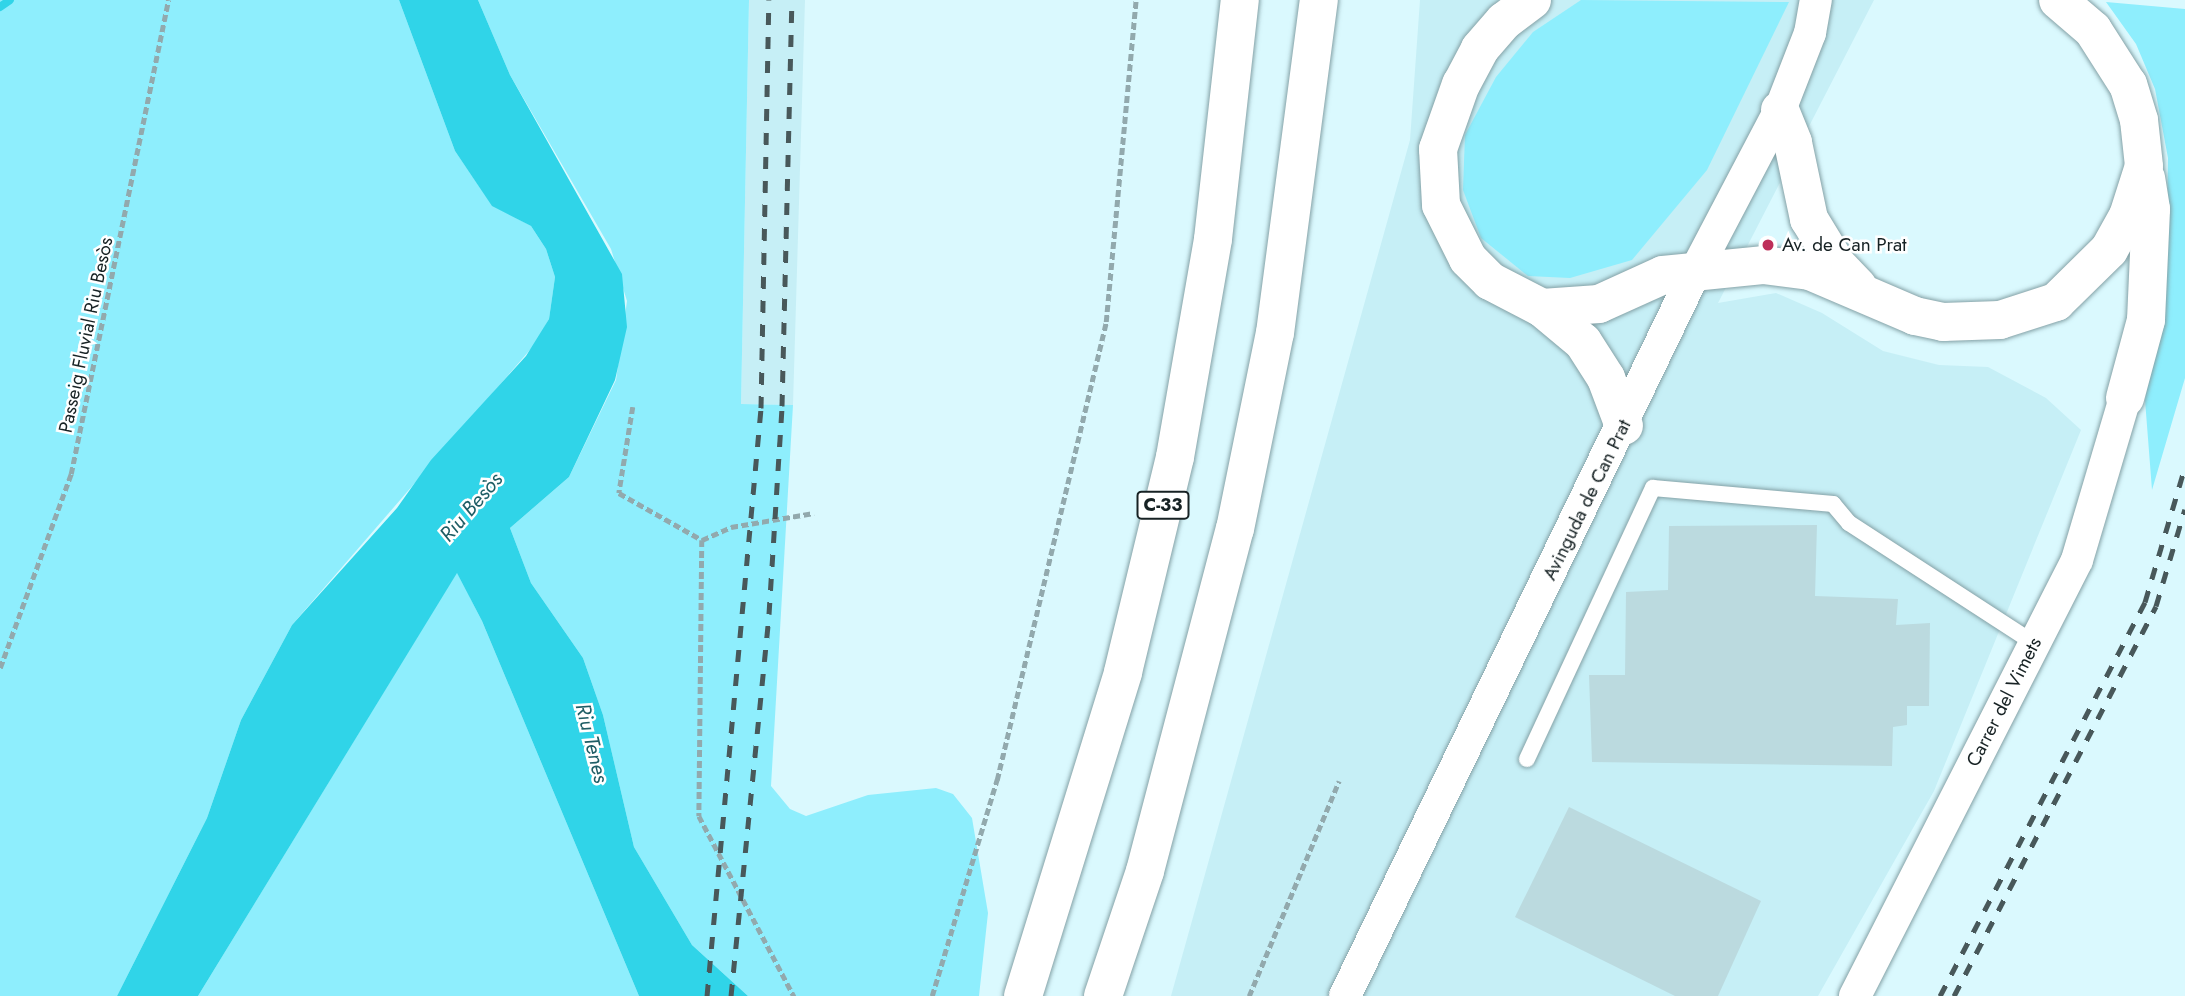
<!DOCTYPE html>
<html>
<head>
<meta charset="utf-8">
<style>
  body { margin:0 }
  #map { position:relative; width:2185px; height:996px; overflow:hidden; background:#daf9fe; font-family:Jost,sans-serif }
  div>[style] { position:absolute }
  .built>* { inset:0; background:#c6eff6 }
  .green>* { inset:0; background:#8eeefd }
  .water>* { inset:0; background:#30d4e8 }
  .stream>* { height:8px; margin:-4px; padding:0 4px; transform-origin:4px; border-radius:4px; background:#30d4e8 }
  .building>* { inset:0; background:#bbdadf }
  .path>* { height:4.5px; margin-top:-2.25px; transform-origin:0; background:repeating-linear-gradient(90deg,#92a9ad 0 7px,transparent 0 10.5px) }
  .roads { filter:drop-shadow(0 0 2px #84a1a6) drop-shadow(0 0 2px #84a1a6) }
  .service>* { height:16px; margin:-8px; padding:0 8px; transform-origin:8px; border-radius:8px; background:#fff }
  .minor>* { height:32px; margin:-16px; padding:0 16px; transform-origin:16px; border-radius:16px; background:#fff }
  .tertiary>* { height:38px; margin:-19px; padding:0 19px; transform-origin:19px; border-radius:19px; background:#fff }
  .motorway>* { height:38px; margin:-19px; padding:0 19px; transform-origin:19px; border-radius:19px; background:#fff }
  .rail>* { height:5px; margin-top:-2.5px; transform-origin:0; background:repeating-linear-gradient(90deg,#48585a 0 12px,transparent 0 24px) }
  .dots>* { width:19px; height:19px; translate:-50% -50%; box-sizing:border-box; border:4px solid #fff; border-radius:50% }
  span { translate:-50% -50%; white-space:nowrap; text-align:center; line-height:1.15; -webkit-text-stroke:5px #fff; paint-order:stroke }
  .shield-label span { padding:2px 5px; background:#fff; border:2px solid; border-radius:5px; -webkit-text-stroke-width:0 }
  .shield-label { font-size:18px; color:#172224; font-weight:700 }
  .poi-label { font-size:19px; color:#172224 }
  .left { translate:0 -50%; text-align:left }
  .street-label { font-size:19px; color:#172224 }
  .water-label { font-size:21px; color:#1e5d65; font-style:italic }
</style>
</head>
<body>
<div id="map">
  <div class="built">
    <div style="clip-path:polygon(749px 0,805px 0,793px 405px,741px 404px)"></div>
    <div style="clip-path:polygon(1420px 0,1874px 0,1718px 303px,1776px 293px,1822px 313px,1883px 351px,1939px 365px,1988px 367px,2046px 398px,2081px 430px,1934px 791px,1818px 996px,1171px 996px,1410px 140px)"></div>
  </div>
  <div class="green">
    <div style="clip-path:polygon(0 0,399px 0,455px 151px,492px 205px,531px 226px,546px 249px,555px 277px,549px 319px,535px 344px,292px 625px,241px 720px,207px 818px,117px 996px,0 996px)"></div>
    <div style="clip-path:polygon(478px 0,749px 0,741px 404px,793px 405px,771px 786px,790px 809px,806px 816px,868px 795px,936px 788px,953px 794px,972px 818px,988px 913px,979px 996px,748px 996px,692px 945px,634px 847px,603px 715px,583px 658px,531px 583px,510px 528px,569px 477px,616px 380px,627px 301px,611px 249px,510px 75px)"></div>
    <div style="clip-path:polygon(1581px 0,1789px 2px,1707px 170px,1632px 260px,1570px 278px,1528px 276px,1481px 238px,1463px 190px,1465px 135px,1496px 77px,1533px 32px)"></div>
    <div style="clip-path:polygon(2106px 2px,2185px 9px,2185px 378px,2152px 490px,2145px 400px,2166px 283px,2168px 158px,2155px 89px,2136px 44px)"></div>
    <div style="clip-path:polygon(457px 572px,482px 621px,639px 996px,198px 996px)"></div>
  </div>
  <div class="water">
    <div style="clip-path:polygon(399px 0,478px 0,510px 75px,622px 274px,627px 327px,615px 380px,569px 477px,510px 528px,531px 583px,583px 658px,603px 715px,634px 847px,692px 945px,748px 996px,639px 996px,482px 621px,457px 573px,198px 996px,117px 996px,207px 818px,241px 720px,292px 625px,397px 508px,431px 460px,526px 356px,549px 319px,555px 277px,546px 249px,531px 226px,492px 206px,455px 151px)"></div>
  </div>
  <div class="stream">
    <div style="left:0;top:7px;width:12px;rotate:-35deg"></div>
  </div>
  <div class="building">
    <div style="clip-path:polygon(1817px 525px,1815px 596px,1898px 599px,1896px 625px,1930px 623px,1929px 706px,1907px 706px,1907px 725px,1893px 727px,1892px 766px,1592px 762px,1589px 675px,1625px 675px,1626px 592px,1668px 590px,1669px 526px)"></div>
    <div style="clip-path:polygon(1569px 807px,1761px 901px,1718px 996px,1675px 996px,1515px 917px)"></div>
  </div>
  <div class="path">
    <div style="left:633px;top:407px;width:87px;rotate:99.2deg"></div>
    <div style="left:619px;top:493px;width:95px;rotate:29.5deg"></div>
    <div style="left:702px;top:540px;width:276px;rotate:90.6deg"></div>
    <div style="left:699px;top:816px;width:204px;rotate:62.2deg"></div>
    <div style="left:702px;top:540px;width:32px;rotate:-24deg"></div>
    <div style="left:731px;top:527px;width:84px;rotate:-9.6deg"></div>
    <div style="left:0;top:668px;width:207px;rotate:-69.9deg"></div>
    <div style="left:71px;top:474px;width:484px;rotate:-78.4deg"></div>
    <div style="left:932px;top:996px;width:226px;rotate:-73.3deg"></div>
    <div style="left:997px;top:780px;width:471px;rotate:-76.6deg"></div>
    <div style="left:1106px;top:322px;width:323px;rotate:-84.7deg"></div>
    <div style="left:1249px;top:996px;width:233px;rotate:-67.3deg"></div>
  </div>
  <div class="roads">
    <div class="service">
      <div style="left:1527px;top:759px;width:299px;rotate:-65.1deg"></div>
      <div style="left:1653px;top:488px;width:181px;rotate:5.1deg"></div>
      <div style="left:1833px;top:504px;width:25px;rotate:50deg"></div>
      <div style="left:1849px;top:523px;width:221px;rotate:33deg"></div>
    </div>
    <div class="minor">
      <div style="left:1345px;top:996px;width:806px;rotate:-64.2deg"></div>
      <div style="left:1696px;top:270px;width:181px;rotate:-62.3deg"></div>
      <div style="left:1780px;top:110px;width:83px;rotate:-68.7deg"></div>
      <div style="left:1810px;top:33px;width:34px;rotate:-80deg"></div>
      <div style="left:1855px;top:996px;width:489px;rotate:-63deg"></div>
      <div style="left:2077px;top:560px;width:169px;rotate:-73.5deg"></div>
    </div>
    <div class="tertiary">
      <div style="left:1532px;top:0;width:35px;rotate:143deg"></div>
      <div style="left:1504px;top:21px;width:37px;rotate:131deg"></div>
      <div style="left:1480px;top:49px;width:40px;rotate:118deg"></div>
      <div style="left:1461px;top:84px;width:69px;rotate:109.5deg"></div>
      <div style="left:1438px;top:149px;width:56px;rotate:86.9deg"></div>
      <div style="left:1441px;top:205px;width:60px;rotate:63.4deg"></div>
      <div style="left:1468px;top:259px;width:31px;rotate:45deg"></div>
      <div style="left:1490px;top:281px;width:59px;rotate:27.4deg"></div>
      <div style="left:1542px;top:308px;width:53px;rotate:39.7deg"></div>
      <div style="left:1583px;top:342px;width:43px;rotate:57.4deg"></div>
      <div style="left:1606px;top:378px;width:51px;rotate:69.4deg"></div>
      <div style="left:1780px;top:110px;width:35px;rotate:68deg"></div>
      <div style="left:1793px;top:143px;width:78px;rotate:78.1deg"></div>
      <div style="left:1809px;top:219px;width:54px;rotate:58.7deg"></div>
      <div style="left:1837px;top:265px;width:30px;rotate:46deg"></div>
      <div style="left:1542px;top:308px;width:57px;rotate:-4deg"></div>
      <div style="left:1599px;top:304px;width:70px;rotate:-24.4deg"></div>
      <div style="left:1663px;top:275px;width:100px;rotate:-5.7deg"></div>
      <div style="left:1763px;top:265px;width:47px;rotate:7.3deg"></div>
      <div style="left:1810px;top:271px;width:114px;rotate:23.2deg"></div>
      <div style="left:1915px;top:316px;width:29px;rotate:12deg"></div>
      <div style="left:1943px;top:322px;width:57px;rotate:-2deg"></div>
      <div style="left:2000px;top:320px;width:59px;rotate:-17.8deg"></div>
      <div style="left:2056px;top:302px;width:74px;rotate:-44.5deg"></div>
      <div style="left:2109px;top:250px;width:39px;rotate:-61deg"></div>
      <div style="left:2128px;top:216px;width:52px;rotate:-72.3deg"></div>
      <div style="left:2144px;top:166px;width:46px;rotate:-96.2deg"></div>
      <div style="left:2139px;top:120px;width:37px;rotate:-107deg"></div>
      <div style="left:2128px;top:85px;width:65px;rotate:-122.5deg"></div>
      <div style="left:2093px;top:30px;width:46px;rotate:-139.4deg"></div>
      <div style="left:2125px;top:398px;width:81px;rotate:-74.9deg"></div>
      <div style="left:2146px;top:320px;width:111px;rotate:-87.4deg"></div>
      <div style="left:2151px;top:209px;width:31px;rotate:-99deg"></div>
    </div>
    <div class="motorway">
      <div style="left:1023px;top:996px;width:339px;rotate:-72.8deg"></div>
      <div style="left:1123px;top:672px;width:221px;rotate:-76.4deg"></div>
      <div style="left:1175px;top:457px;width:221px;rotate:-80.1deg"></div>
      <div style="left:1213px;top:239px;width:241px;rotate:-83.6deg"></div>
      <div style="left:1103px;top:996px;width:132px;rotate:-71.4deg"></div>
      <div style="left:1145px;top:871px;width:354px;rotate:-75.3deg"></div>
      <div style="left:1235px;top:529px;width:200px;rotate:-78.5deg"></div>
      <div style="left:1275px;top:333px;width:336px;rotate:-82.5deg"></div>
    </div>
  </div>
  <div class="rail">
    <div style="left:707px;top:996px;width:590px;rotate:-84.75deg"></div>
    <div style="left:761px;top:408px;width:408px;rotate:-88.9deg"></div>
    <div style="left:731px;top:996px;width:384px;rotate:-84.3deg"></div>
    <div style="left:769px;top:614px;width:208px;rotate:-86.4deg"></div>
    <div style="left:782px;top:406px;width:406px;rotate:-88.6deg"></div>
    <div style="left:1940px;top:996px;width:444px;rotate:-62.5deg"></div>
    <div style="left:2145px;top:602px;width:141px;rotate:-73.5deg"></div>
    <div style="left:1954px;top:996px;width:439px;rotate:-62.6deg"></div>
    <div style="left:2156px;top:606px;width:101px;rotate:-73.4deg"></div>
  </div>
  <div class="dots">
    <div style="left:1768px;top:245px;background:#be2f59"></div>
  </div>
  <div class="shield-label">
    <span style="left:1163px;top:505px">C-33</span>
  </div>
  <div class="poi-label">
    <span class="left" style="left:1782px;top:245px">Av. de Can Prat</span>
  </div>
  <div class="street-label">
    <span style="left:86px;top:335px;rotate:-78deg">Passeig Fluvial Riu Besòs</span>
    <span style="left:1587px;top:500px;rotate:-64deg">Avinguda de Can Prat</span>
    <span style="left:2004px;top:702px;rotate:-63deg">Carrer del Vimets</span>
  </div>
  <div class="water-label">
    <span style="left:471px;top:507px;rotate:-49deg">Riu Besòs</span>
    <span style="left:592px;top:743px;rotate:76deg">Riu Tenes</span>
  </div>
</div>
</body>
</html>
